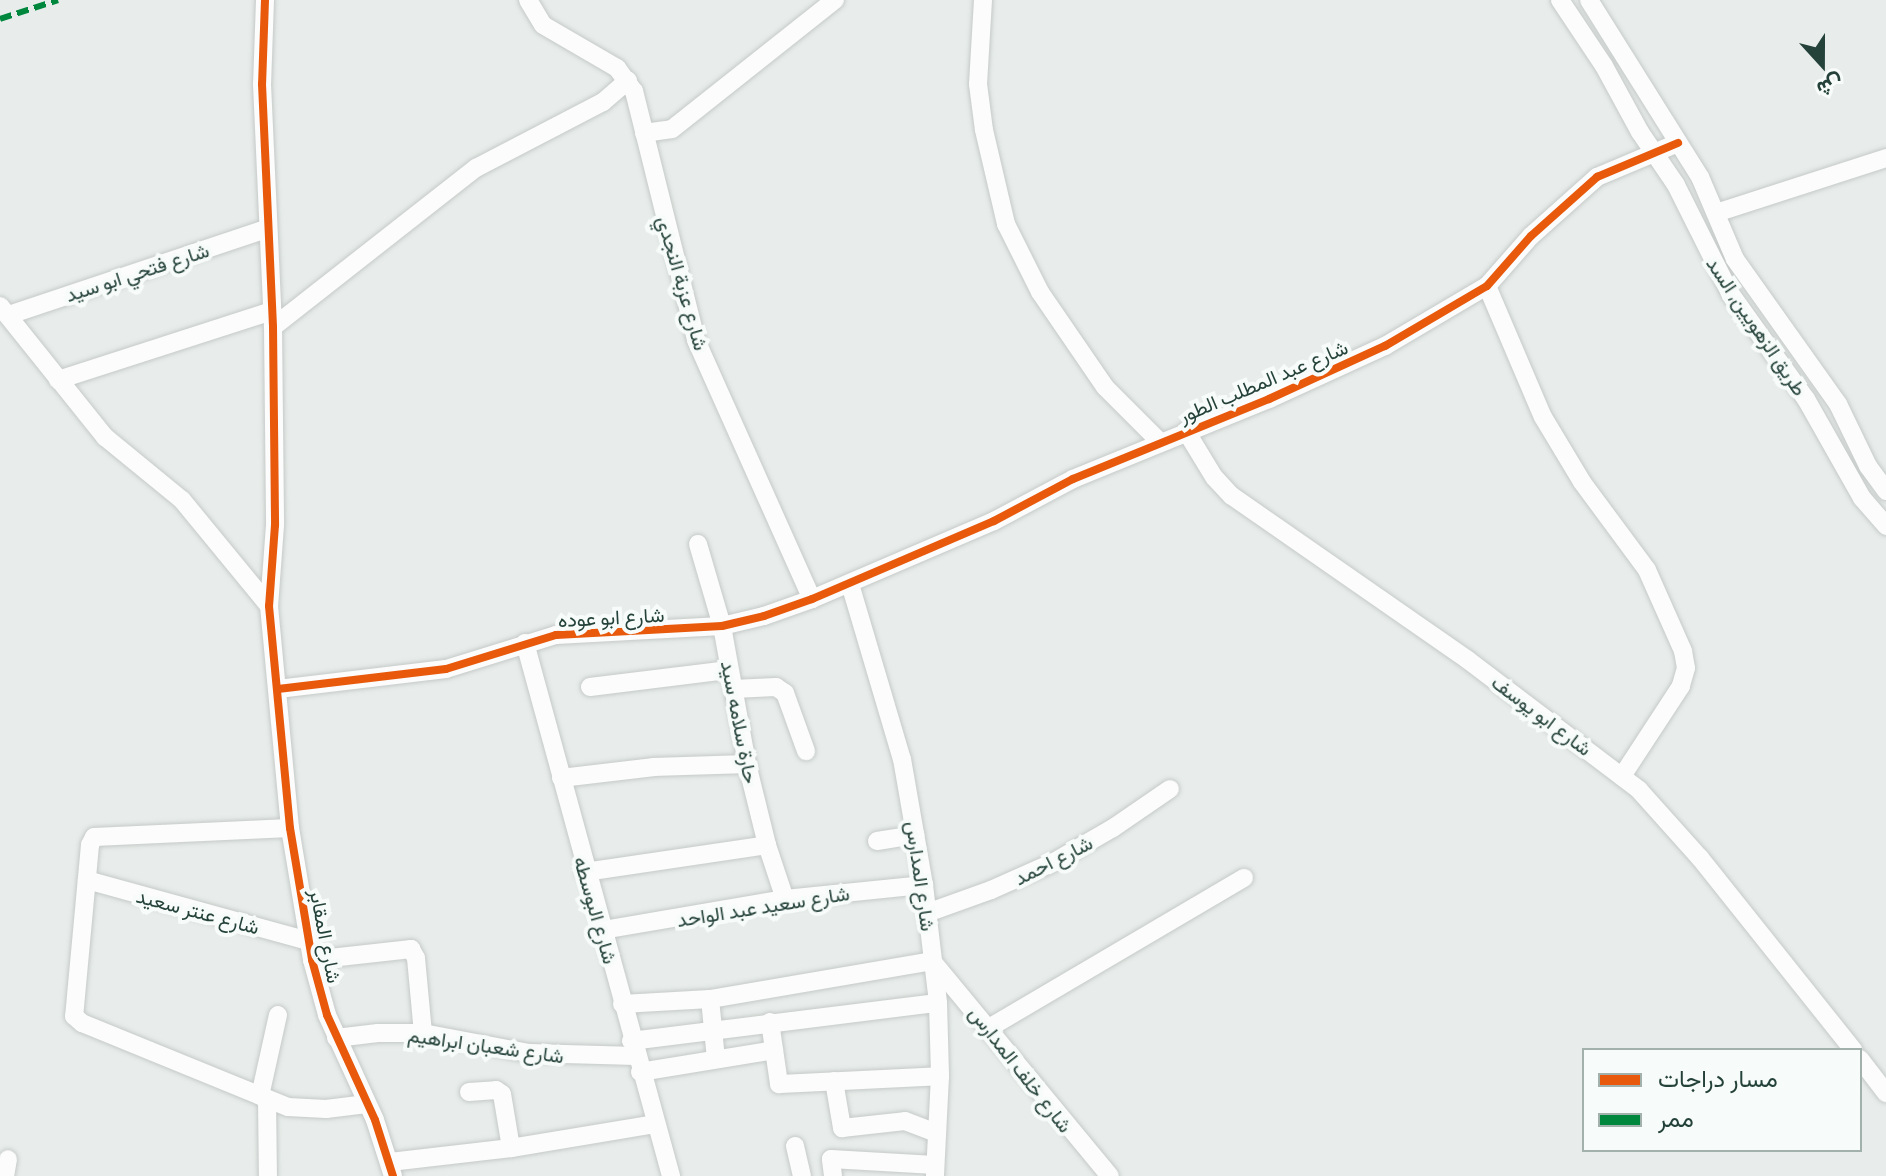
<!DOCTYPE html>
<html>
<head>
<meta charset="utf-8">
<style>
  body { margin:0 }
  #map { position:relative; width:1886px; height:1176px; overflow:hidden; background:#e8edeb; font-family:"Titillium Web",Vazirmatn,sans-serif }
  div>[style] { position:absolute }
  .roads { filter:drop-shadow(0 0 2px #c5cac8) drop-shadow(0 0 2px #c5cac8) }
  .street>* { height:18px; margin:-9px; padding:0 9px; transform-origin:9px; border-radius:9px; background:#fcfcfc }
  .quiet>* { height:6px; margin-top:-3px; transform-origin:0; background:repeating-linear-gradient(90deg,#00873e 0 12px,transparent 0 18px) }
  .cycleway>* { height:8px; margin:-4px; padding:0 4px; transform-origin:4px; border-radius:4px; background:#e8590c }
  span { translate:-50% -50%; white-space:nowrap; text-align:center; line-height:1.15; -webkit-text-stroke:8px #f7fbf9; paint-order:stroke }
  .street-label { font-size:20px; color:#24423a }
  .legend { position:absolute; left:1582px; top:1048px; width:280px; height:104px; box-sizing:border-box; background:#f7fbf9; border:2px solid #a3b1ad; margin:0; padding:10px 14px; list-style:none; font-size:24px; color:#24423a }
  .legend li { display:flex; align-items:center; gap:16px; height:40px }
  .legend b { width:40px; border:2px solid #a3b1ad }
  .north { position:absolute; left:1782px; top:24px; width:80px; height:80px; -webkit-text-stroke:6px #f7fbf9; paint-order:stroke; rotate:159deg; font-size:22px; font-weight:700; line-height:32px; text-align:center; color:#24423a }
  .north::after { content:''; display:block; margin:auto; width:28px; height:36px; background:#24423a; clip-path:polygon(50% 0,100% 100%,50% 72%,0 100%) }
</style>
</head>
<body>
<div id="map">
  <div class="roads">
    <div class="street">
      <div style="left:265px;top:0;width:84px;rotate:92deg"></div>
      <div style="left:262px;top:84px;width:243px;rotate:87.4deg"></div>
      <div style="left:273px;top:327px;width:198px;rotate:89.4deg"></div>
      <div style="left:275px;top:525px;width:81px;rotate:94.2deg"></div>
      <div style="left:269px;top:606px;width:223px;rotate:84.6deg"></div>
      <div style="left:290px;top:828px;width:134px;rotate:80.5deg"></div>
      <div style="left:312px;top:960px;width:57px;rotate:74.7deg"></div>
      <div style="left:327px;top:1015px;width:115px;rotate:65.4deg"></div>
      <div style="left:375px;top:1120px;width:59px;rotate:72.2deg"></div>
      <div style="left:528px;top:0;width:29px;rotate:59deg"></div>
      <div style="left:543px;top:25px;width:86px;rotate:30.2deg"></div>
      <div style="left:617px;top:68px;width:29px;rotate:54deg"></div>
      <div style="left:634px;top:91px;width:257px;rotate:76deg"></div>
      <div style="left:696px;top:340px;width:284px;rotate:65.9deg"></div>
      <div style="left:983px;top:0;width:84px;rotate:93.4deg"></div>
      <div style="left:978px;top:84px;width:46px;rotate:82.6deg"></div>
      <div style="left:984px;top:130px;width:97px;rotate:76.8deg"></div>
      <div style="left:1006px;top:224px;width:76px;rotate:63.4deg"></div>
      <div style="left:1040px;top:292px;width:115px;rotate:55.6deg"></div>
      <div style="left:1105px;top:387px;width:76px;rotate:45deg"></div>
      <div style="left:1560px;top:0;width:79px;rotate:56.3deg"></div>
      <div style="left:1604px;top:66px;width:75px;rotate:61.4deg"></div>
      <div style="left:1640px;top:132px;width:64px;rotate:55.8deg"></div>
      <div style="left:1676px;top:185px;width:121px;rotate:63.4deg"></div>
      <div style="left:1730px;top:293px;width:130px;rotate:54.4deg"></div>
      <div style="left:1806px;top:399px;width:114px;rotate:60.5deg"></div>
      <div style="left:1862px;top:498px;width:37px;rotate:49deg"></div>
      <div style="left:1589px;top:0;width:209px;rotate:57.9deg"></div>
      <div style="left:1700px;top:177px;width:89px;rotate:66.9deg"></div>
      <div style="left:1735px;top:259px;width:178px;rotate:54.6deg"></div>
      <div style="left:1838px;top:404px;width:69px;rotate:64.2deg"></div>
      <div style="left:1868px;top:466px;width:31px;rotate:54deg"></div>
      <div style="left:644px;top:133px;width:28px;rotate:-8deg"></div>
      <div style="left:672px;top:129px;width:208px;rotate:-38.4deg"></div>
      <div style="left:1716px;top:213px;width:179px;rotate:-17.9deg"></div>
      <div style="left:1487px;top:286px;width:142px;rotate:66.9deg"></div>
      <div style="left:1543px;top:417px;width:76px;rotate:59deg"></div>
      <div style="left:1582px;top:482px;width:109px;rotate:53.5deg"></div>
      <div style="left:1647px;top:570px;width:89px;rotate:66deg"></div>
      <div style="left:1683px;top:651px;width:17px;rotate:80deg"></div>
      <div style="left:1686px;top:668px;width:19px;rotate:106deg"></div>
      <div style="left:1681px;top:686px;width:108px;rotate:123.2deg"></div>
      <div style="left:0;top:306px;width:168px;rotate:51.3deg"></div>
      <div style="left:105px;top:437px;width:99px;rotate:39.3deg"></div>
      <div style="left:182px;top:500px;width:137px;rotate:50.6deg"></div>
      <div style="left:9px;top:315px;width:271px;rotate:-18.5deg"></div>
      <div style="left:273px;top:327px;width:258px;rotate:-38.1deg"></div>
      <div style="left:476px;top:168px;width:143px;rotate:-27.5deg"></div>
      <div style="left:603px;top:102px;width:33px;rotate:-41deg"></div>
      <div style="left:58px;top:380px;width:225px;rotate:-17.9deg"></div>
      <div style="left:1186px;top:431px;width:54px;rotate:58.7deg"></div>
      <div style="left:1214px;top:477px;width:26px;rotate:47deg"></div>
      <div style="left:1232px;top:496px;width:287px;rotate:34.8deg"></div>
      <div style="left:1468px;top:660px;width:215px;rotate:37.2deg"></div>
      <div style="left:1639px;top:790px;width:91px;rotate:48.1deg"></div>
      <div style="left:1700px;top:858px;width:246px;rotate:51.4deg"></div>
      <div style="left:698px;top:544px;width:85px;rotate:73.7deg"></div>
      <div style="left:722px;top:626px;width:140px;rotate:79.7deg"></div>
      <div style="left:747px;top:764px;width:83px;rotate:76.1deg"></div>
      <div style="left:767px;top:845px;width:57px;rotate:71.6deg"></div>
      <div style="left:850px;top:584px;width:183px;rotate:73.5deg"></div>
      <div style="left:902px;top:759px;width:128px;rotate:80.1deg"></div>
      <div style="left:924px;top:885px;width:119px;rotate:83.2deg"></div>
      <div style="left:938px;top:1003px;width:73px;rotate:88.4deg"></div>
      <div style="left:940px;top:1076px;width:100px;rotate:92.9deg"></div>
      <div style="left:525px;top:643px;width:553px;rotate:74.68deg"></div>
      <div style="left:590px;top:687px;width:140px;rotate:-7deg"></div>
      <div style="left:278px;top:689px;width:169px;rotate:-6.8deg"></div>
      <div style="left:446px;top:669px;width:115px;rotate:-17.2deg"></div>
      <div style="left:556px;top:635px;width:166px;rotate:-3.1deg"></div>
      <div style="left:722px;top:626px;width:43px;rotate:-13.4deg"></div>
      <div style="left:764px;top:616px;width:51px;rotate:-19.5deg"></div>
      <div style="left:812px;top:599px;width:198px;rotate:-23.2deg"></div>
      <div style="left:994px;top:521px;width:89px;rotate:-28deg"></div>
      <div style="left:1073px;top:479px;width:212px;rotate:-22.2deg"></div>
      <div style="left:1269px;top:399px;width:128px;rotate:-24.6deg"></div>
      <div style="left:1385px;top:346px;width:118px;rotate:-30.5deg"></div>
      <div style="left:1487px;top:286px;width:67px;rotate:-48.7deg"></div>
      <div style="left:1531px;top:236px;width:89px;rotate:-41.8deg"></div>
      <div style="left:1597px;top:177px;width:88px;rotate:-22.8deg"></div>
      <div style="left:733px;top:689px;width:43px;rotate:-2.7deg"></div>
      <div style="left:776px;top:687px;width:11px;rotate:34deg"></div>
      <div style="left:785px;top:693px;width:62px;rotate:70.1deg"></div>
      <div style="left:561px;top:778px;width:94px;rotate:-6.7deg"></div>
      <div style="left:654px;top:767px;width:93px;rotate:-1.8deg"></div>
      <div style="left:290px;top:828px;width:196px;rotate:177.4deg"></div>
      <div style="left:94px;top:837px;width:9px;rotate:117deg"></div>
      <div style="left:90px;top:845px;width:172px;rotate:95.3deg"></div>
      <div style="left:74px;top:1016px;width:11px;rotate:41deg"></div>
      <div style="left:82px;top:1023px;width:222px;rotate:22.2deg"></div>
      <div style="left:288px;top:1107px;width:38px;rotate:3deg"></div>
      <div style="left:326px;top:1109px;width:41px;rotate:-7deg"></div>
      <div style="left:877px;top:841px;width:39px;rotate:-9deg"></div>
      <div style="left:585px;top:872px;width:184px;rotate:-8.4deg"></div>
      <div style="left:87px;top:880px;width:230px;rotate:15.4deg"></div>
      <div style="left:927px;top:913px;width:68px;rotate:-19.8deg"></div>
      <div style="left:991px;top:890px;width:69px;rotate:-24deg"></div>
      <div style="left:1054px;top:862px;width:68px;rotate:-30deg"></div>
      <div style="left:1113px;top:828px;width:69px;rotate:-34.4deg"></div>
      <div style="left:603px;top:930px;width:185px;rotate:-9.7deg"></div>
      <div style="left:785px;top:899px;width:140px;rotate:-5.8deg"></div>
      <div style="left:312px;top:960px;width:100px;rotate:-6.3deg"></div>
      <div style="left:411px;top:949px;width:10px;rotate:61deg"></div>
      <div style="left:416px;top:958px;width:75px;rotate:84.7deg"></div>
      <div style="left:710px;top:999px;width:60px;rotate:84.3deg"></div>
      <div style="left:622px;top:1004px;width:88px;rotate:-3.3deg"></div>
      <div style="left:710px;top:999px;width:225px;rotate:-9.7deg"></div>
      <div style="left:932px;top:961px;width:279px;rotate:50.4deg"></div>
      <div style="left:770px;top:1022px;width:63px;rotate:81.7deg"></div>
      <div style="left:779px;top:1084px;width:161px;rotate:-2.8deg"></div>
      <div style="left:989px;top:1028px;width:296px;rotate:-30.5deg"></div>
      <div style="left:336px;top:1038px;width:42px;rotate:-6.8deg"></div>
      <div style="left:378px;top:1033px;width:45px"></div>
      <div style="left:423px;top:1033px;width:108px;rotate:10.7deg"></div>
      <div style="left:529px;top:1053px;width:107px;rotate:1.6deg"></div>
      <div style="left:631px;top:1041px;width:309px;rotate:-7.1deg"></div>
      <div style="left:1860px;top:1059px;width:43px;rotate:52.6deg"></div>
      <div style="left:640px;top:1072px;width:136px;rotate:-9.3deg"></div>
      <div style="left:834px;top:1081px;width:48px;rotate:80.3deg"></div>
      <div style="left:842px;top:1128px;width:63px;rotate:-6.3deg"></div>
      <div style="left:905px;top:1121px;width:34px;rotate:21deg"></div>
      <div style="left:469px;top:1092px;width:27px;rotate:-4deg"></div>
      <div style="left:496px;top:1090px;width:7px;rotate:34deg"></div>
      <div style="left:502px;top:1094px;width:55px;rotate:80.5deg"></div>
      <div style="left:260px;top:1096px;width:83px;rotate:-77.5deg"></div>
      <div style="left:267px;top:1099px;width:77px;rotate:89.3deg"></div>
      <div style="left:795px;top:1146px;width:31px;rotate:77deg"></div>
      <div style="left:390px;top:1162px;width:122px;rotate:-6.6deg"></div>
      <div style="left:511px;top:1148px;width:147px;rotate:-9.4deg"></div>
      <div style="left:5px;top:1176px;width:17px;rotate:-80deg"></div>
      <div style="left:833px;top:1176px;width:17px;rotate:-97deg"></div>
      <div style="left:831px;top:1159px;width:104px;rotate:3.3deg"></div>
    </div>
  </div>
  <div class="quiet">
    <div style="left:0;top:19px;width:61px;rotate:-18.1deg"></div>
  </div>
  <div class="cycleway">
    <div style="left:265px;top:0;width:84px;rotate:92deg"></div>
    <div style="left:262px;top:84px;width:243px;rotate:87.4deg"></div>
    <div style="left:273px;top:327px;width:198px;rotate:89.4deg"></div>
    <div style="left:275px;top:525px;width:81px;rotate:94.2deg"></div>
    <div style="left:269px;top:606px;width:223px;rotate:84.6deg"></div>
    <div style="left:290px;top:828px;width:134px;rotate:80.5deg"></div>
    <div style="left:312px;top:960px;width:57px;rotate:74.7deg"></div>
    <div style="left:327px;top:1015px;width:115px;rotate:65.4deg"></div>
    <div style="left:375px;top:1120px;width:59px;rotate:72.2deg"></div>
    <div style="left:278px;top:689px;width:169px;rotate:-6.8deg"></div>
    <div style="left:446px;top:669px;width:115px;rotate:-17.2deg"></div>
    <div style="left:556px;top:635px;width:166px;rotate:-3.1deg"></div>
    <div style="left:722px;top:626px;width:43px;rotate:-13.4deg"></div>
    <div style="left:764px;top:616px;width:51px;rotate:-19.5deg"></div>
    <div style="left:812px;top:599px;width:198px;rotate:-23.2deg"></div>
    <div style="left:994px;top:521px;width:89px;rotate:-28deg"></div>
    <div style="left:1073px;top:479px;width:212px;rotate:-22.2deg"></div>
    <div style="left:1269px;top:399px;width:128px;rotate:-24.6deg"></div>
    <div style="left:1385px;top:346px;width:118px;rotate:-30.5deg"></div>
    <div style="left:1487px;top:286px;width:67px;rotate:-48.7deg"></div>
    <div style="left:1531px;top:236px;width:89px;rotate:-41.8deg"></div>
    <div style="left:1597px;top:177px;width:88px;rotate:-22.8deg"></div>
  </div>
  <div class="street-label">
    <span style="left:137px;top:272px;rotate:-18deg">شارع فتحي ابو سيد</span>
    <span style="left:683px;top:283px;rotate:74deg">شارع عزبة النجدي</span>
    <span style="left:1757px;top:326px;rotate:56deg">طريق الزهويين, السد</span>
    <span style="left:1263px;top:381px;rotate:-23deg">شارع عبد المطلب الطور</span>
    <span style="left:611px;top:617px;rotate:-3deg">شارع ابو عوده</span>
    <span style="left:1542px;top:715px;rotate:37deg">شارع ابو يوسف</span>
    <span style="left:740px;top:722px;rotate:79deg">حارة سلامه سيد</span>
    <span style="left:1053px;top:860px;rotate:-27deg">شارع احمد</span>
    <span style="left:921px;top:876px;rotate:82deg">شارع المدارس</span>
    <span style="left:763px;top:906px;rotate:-9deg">شارع سعيد عبد الواحد</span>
    <span style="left:596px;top:910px;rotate:74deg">شارع البوسطه</span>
    <span style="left:198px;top:911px;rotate:15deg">شارع عنتر سعيد</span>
    <span style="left:326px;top:936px;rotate:79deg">شارع المقابر</span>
    <span style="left:486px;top:1045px;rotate:8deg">شارع شعبان ابراهيم</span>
    <span style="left:1021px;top:1069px;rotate:52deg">شارع خلف المدارس</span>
  </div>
  <ul class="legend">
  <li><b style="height:10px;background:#e8590c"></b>مسار دراجات</li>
  <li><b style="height:10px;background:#00873e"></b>ممر</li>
  </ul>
  <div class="north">ش</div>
</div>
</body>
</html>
